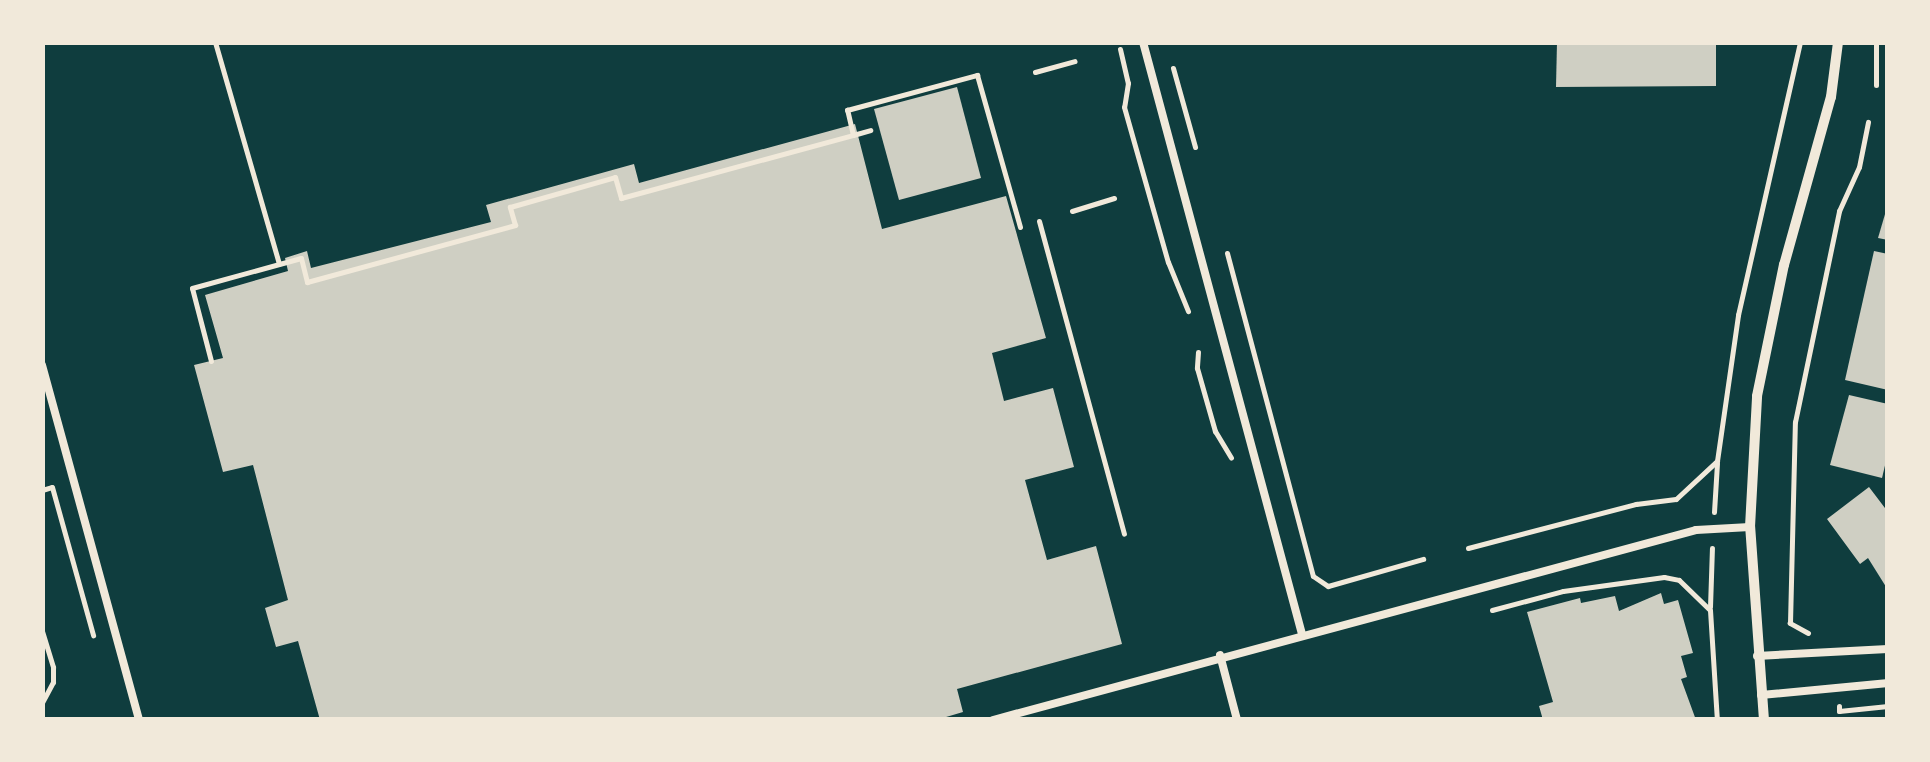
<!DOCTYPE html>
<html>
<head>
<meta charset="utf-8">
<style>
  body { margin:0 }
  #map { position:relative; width:1930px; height:762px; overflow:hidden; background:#0f3d3e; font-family:"Crimson Pro",serif }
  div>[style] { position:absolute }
  .building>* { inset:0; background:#cfcfc3 }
  .path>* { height:5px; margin:-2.5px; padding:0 2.5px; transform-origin:2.5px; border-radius:2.5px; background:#f1e9da }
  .service>* { height:8px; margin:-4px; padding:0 4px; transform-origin:4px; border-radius:4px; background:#f1e9da }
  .minor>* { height:10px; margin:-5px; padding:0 5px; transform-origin:5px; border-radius:5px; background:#f1e9da }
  span { translate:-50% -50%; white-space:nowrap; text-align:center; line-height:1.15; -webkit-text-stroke:10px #f1e9da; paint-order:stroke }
  .frame { position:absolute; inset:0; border:45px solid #f1e9da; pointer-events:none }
</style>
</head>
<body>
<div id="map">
  <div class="building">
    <div style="clip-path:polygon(1557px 42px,1716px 42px,1716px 86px,1556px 87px)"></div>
    <div style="clip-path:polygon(957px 87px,981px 178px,899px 200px,874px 109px)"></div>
    <div style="clip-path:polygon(855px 124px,882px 229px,1006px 196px,1046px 338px,992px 353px,1004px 401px,1053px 388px,1074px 467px,1025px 480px,1047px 560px,1096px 546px,1122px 644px,957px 689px,963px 712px,936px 720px,320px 720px,298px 641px,276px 647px,265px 608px,288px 600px,253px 465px,223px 472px,194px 365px,223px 358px,205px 295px,288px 271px,285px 258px,307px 251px,311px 268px,491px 222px,486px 205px,634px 164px,639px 183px)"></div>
    <div style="clip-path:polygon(1888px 204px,1888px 240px,1878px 238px)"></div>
    <div style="clip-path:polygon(1874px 251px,1888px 254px,1888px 390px,1845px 380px)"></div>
    <div style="clip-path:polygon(1849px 395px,1888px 404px,1888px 453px,1882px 478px,1830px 465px)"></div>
    <div style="clip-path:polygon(1869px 487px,1888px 512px,1888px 590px,1868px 558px,1860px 564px,1827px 519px)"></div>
    <div style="clip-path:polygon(1661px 593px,1664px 604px,1678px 600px,1693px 653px,1681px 656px,1687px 677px,1681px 679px,1696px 720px,1543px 720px,1539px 706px,1553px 702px,1527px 612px,1580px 598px,1581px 603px,1615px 596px,1619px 611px)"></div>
  </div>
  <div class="path">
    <div style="left:215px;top:42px;width:231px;rotate:73.9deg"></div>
    <div style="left:1120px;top:49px;width:35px;rotate:77deg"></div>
    <div style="left:1128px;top:83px;width:24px;rotate:99deg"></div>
    <div style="left:1124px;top:107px;width:161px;rotate:74.2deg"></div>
    <div style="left:1168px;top:262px;width:53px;rotate:67.8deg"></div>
    <div style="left:1173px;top:68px;width:82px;rotate:74.4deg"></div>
    <div style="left:1035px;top:72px;width:41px;rotate:-15.4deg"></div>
    <div style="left:1876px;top:85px;width:43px;rotate:-90deg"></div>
    <div style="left:853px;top:135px;width:18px;rotate:-16deg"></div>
    <div style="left:1072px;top:211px;width:44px;rotate:-17.2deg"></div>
    <div style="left:1039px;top:221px;width:324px;rotate:74.8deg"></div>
    <div style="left:1227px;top:253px;width:334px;rotate:75.1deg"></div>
    <div style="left:1313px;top:576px;width:18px;rotate:34deg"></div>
    <div style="left:1328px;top:586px;width:99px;rotate:-15.9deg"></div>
    <div style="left:1198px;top:352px;width:16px;rotate:94deg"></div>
    <div style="left:1197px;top:368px;width:66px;rotate:74.1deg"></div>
    <div style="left:1215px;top:431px;width:31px;rotate:59deg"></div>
    <div style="left:211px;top:361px;width:75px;rotate:-104.6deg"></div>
    <div style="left:192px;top:288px;width:113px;rotate:-15.4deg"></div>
    <div style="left:301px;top:258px;width:25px;rotate:76deg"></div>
    <div style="left:307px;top:282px;width:216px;rotate:-15.3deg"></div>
    <div style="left:515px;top:225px;width:19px;rotate:-106deg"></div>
    <div style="left:510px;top:207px;width:109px;rotate:-15.9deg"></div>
    <div style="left:615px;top:177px;width:22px;rotate:74deg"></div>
    <div style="left:621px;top:198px;width:240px;rotate:-15.2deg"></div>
    <div style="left:853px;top:135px;width:26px;rotate:-103deg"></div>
    <div style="left:847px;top:110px;width:135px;rotate:-15.1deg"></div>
    <div style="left:977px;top:75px;width:158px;rotate:74.2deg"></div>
    <div style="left:42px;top:490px;width:10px;rotate:-17deg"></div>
    <div style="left:52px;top:487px;width:154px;rotate:74.5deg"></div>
    <div style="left:1714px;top:512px;width:49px;rotate:-86.5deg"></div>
    <div style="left:1468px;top:548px;width:174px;rotate:-14.7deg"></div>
    <div style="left:1636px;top:504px;width:40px;rotate:-7.1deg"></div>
    <div style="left:1676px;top:499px;width:56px;rotate:-42.8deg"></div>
    <div style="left:1717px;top:461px;width:148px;rotate:-81.8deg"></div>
    <div style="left:1738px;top:315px;width:280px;rotate:-77.2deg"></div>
    <div style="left:1710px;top:607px;width:59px;rotate:-88.1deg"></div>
    <div style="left:1492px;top:610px;width:73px;rotate:-15deg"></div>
    <div style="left:1563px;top:591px;width:102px;rotate:-7.9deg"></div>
    <div style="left:1664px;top:577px;width:15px;rotate:11deg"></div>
    <div style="left:1679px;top:580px;width:43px;rotate:44.1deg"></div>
    <div style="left:1710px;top:610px;width:110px;rotate:86.4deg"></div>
    <div style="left:42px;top:631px;width:38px;rotate:73deg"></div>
    <div style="left:53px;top:667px;width:15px;rotate:90deg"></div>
    <div style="left:53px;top:682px;width:24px;rotate:118deg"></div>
    <div style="left:1808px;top:633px;width:21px;rotate:-151deg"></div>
    <div style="left:1790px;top:623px;width:201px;rotate:-88.6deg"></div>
    <div style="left:1795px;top:422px;width:216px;rotate:-78.2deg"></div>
    <div style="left:1839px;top:211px;width:48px;rotate:-65.6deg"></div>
    <div style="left:1859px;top:167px;width:46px;rotate:-78.7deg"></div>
    <div style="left:1839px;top:706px;width:5px;rotate:90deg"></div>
    <div style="left:1839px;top:711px;width:49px;rotate:-5.8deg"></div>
  </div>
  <div class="service">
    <div style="left:1143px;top:42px;width:613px;rotate:74.97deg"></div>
    <div style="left:42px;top:365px;width:368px;rotate:74.7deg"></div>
    <div style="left:1220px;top:655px;width:67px;rotate:75.3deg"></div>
    <div style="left:1757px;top:656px;width:131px;rotate:-3.1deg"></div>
    <div style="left:1761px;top:695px;width:128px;rotate:-5.4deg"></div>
    <div style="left:993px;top:720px;width:728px;rotate:-15.12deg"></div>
    <div style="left:1696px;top:530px;width:54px;rotate:-3.2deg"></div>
  </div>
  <div class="minor">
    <div style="left:1764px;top:720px;width:194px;rotate:-94.1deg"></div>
    <div style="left:1750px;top:527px;width:131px;rotate:-86.9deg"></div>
    <div style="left:1757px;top:396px;width:134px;rotate:-78.4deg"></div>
    <div style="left:1784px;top:265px;width:174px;rotate:-74.4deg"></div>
    <div style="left:1831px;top:97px;width:55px;rotate:-82.7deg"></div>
  </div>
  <div class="frame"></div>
</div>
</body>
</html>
